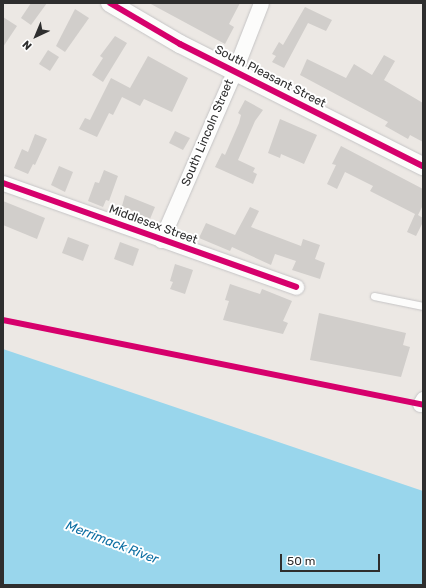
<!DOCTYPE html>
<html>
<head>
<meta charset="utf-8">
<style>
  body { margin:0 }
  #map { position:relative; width:426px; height:588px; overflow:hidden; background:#ece8e4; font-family:Rubik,sans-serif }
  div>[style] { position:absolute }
  .water>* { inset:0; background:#99d6ec }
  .building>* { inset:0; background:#d1cecb }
  .roads { filter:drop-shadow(0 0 1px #c5c4c5) drop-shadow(0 0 1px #c5c4c5) }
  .service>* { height:7px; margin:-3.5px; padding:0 3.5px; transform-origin:3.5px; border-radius:3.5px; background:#fcfcfb }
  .minor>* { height:15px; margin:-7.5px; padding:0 7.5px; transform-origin:7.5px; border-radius:7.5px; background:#fcfcfb }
  .tertiary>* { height:18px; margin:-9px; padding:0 9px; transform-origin:9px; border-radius:9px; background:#fcfcfb }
  .cycleway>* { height:6px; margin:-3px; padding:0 3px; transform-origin:3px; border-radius:3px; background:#d6006c }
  span { translate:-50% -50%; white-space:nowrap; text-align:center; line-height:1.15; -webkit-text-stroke:4px #fff; paint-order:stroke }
  .street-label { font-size:12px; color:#2e2e2e }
  .water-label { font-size:13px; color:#0d6fa3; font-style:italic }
  .frame { position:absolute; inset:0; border:4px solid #2e2e2e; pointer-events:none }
  .north { position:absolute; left:16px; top:16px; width:40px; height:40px; -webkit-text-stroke:3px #fff; paint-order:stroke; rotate:224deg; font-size:11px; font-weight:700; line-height:16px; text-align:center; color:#2e2e2e }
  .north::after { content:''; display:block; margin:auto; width:14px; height:18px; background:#2e2e2e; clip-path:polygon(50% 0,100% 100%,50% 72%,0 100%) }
  .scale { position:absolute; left:280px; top:554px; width:100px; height:18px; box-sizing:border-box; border:2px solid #2e2e2e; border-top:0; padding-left:5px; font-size:12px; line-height:14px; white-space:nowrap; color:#2e2e2e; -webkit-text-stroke:3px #fff; paint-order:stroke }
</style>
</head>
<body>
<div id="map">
  <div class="water">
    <div style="clip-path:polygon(3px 349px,423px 491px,423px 585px,3px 585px)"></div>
  </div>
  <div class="building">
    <div style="clip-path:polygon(31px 3px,47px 3px,31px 25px,21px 18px)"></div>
    <div style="clip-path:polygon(149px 3px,240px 3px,229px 24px,234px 27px,225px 44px)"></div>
    <div style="clip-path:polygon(305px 7px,332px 20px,326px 31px,308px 23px,284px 68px,272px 62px,276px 56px,272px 54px,279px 42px,283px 45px)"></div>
    <div style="clip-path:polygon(75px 9px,89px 18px,65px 52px,56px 46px)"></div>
    <div style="clip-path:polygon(3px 17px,17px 26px,3px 47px)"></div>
    <div style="clip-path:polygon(115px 36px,127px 43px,103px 82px,92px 75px,103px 58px,100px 56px)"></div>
    <div style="clip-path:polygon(48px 50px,59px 57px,50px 71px,39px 64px)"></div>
    <div style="clip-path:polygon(384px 55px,395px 61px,384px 80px,423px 103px,423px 142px,410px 135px,408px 139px,385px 126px,388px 122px,300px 75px,307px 59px,346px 78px,354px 64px,372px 75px)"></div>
    <div style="clip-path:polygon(148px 56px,188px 78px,172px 112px,144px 99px,140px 106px,122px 97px,113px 115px,109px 113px,97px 137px,79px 129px,85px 118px,90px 120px,111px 78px,130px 88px)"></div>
    <div style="clip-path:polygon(245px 100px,263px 110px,255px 121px,238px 160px,255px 168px,253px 172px,257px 174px,253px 184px,215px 167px,222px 153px,225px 155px,239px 123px,241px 115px,238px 113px)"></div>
    <div style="clip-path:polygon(280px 119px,317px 135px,304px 164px,281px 154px,280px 158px,268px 153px)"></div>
    <div style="clip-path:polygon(175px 131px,190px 138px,183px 150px,169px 143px)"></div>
    <div style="clip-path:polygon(35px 134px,47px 139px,35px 165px,33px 164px,28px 174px,14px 168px,22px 149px,28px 152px)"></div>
    <div style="clip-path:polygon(341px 146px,423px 189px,423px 205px,418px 215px,423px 218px,423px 222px,416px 236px,407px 232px,415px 214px,370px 191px,373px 186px,345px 172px,337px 189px,327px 184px,336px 165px,332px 164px)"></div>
    <div style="clip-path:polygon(59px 166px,73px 172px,65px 192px,51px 185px)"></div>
    <div style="clip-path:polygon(104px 170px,118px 176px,109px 201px,106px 200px,103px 207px,88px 201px,95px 182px,99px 183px)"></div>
    <div style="clip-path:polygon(125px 195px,155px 207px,150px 219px,122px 206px)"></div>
    <div style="clip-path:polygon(3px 201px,45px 218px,37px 239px,3px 225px)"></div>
    <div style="clip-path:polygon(250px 207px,259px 211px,251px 227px,301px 246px,303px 239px,320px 245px,315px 259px,325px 263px,320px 279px,292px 270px,296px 261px,275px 254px,271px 265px,232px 247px,230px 251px,199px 238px,206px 223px,235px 235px)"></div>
    <div style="clip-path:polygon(68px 237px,89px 245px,83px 261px,62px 253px)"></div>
    <div style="clip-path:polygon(120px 242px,139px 249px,133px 266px,114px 259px)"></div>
    <div style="clip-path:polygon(175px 264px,193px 270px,185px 294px,170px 289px,173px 282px,170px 281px)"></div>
    <div style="clip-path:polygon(230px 284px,260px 294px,262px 289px,292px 301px,283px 321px,288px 323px,283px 334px,223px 320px,229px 301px,225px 300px)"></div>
    <div style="clip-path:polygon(319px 313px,406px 333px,403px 345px,410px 347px,401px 377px,310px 360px)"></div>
  </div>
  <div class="roads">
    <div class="service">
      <div style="left:374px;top:296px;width:50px;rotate:11.5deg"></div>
    </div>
    <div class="minor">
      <div style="left:3px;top:183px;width:311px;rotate:19.5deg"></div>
      <div style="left:161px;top:240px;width:183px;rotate:-66.5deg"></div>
      <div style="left:234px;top:72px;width:74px;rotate:-68.6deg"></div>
      <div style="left:420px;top:404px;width:6px;rotate:-59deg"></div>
    </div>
    <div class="tertiary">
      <div style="left:110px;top:3px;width:81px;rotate:30.4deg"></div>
      <div style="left:180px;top:44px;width:272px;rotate:26.7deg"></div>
    </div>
  </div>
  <div class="cycleway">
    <div style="left:110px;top:3px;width:81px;rotate:30.4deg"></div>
    <div style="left:180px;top:44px;width:272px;rotate:26.7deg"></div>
    <div style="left:3px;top:183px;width:311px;rotate:19.5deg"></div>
    <div style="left:3px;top:320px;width:429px;rotate:11.4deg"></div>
  </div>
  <div class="street-label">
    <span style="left:270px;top:77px;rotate:27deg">South Pleasant Street</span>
    <span style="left:208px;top:133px;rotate:-67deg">South Lincoln Street</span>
    <span style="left:153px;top:225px;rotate:20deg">Middlesex Street</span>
  </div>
  <div class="water-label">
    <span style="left:112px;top:543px;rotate:21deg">Merrimack River</span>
  </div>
  <div class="frame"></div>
  <div class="north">N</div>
  <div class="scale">50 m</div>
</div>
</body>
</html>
